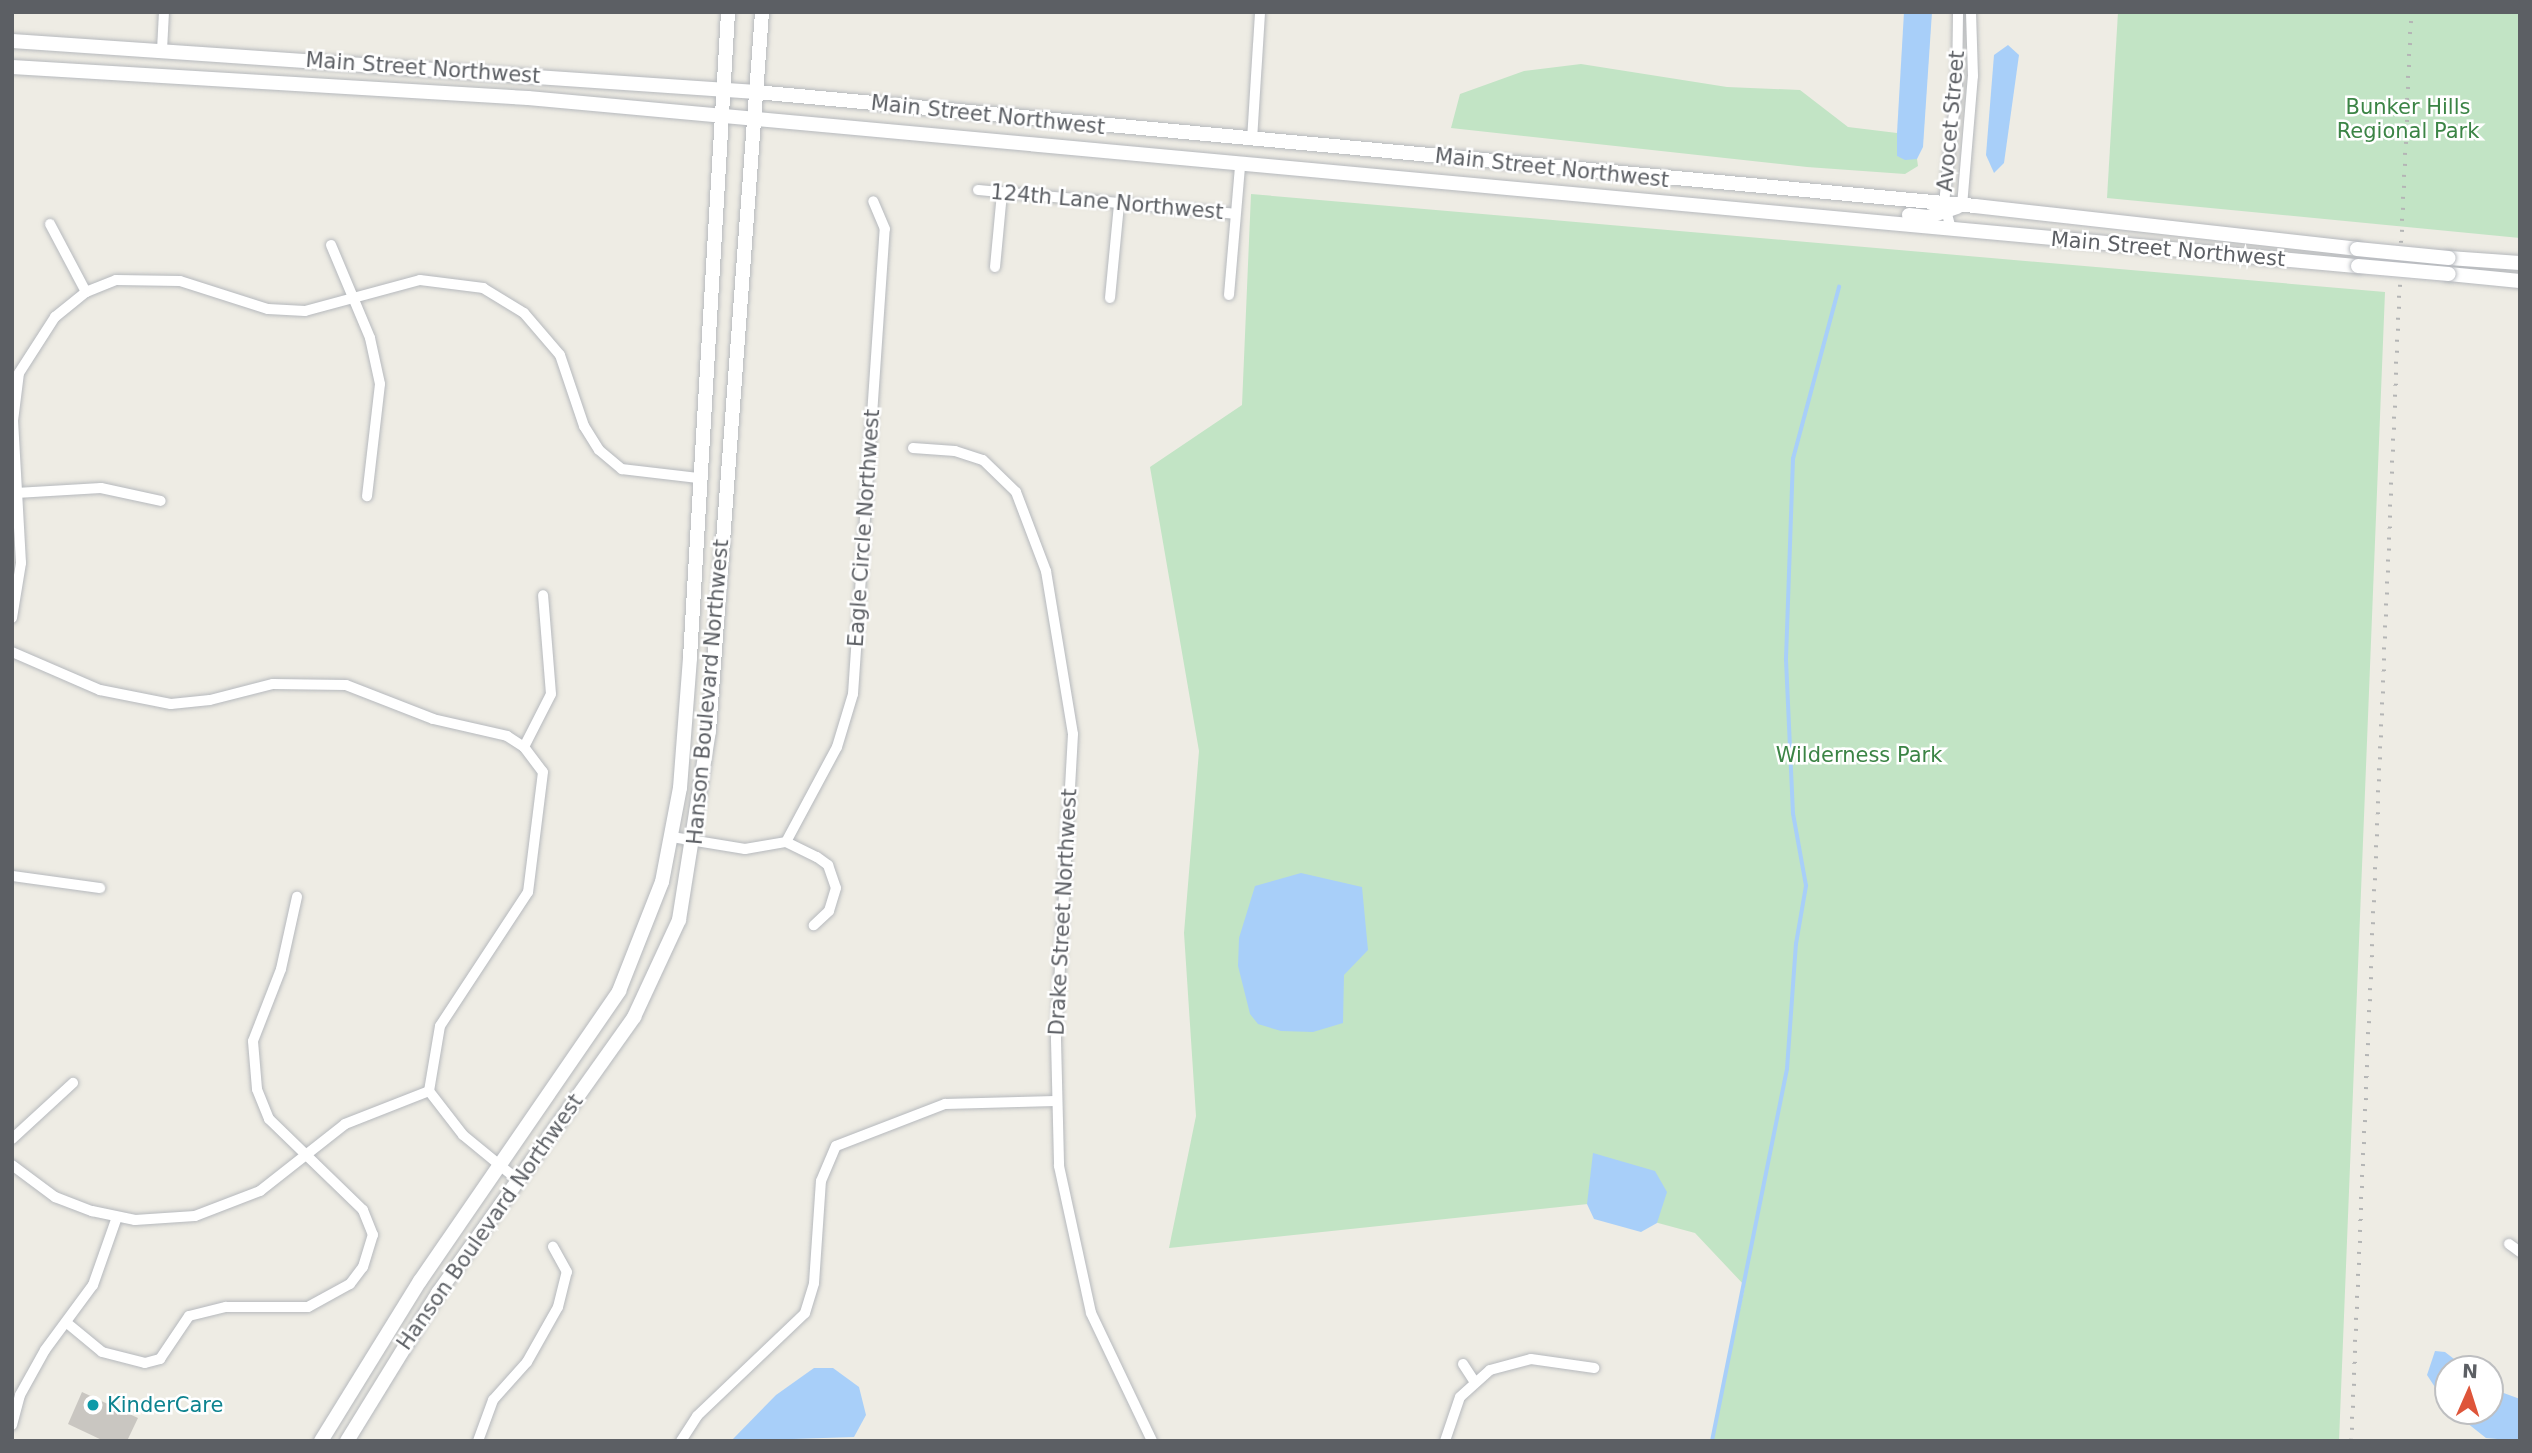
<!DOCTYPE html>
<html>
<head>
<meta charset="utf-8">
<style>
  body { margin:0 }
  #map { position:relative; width:2532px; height:1453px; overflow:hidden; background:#eeece4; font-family:"DejaVu Sans",sans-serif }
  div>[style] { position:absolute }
  .green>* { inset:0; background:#c2e4c5 }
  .water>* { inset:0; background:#a8cff9 }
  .stream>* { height:3.5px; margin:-1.75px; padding:0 1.75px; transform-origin:1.75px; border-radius:1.75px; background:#a8cff9 }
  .building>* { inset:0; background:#c9c6c1 }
  .roads { filter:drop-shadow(0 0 2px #b6b9bd) drop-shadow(0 0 2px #b6b9bd) }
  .minor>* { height:10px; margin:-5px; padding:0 5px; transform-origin:5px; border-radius:5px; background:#fff }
  .secondary>* { height:14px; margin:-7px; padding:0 7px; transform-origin:7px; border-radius:7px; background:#fff }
  .rail>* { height:3.5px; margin-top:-1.75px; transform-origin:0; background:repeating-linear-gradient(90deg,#b4b5b5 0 2px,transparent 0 11px) }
  .bridges { filter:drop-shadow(0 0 2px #b7babf) drop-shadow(0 0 2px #b7babf) }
  .secondary-bridge>* { height:14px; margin:-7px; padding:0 7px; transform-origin:7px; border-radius:7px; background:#fff }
  .dots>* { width:19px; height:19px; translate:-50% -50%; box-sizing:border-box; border:4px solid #fff; border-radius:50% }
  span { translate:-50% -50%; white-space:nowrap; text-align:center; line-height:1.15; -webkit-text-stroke:5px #fff; paint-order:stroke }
  .street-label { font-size:21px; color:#5c5f64 }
  .park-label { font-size:21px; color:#3b8445 }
  .culture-label { font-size:21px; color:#0d838f }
  .left { translate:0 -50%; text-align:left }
  .frame { position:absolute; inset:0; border:14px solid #5c5f64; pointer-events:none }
  .north { position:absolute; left:2434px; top:1355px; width:70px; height:70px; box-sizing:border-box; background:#fff; border:2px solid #bebfc1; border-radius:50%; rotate:3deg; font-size:19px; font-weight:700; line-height:28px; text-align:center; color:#5c5f64 }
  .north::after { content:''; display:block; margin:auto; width:24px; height:32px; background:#de553a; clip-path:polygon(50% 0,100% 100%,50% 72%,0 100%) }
</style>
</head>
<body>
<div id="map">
  <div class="green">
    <div style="clip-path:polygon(2118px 12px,2520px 12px,2520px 238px,2107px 198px)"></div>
    <div style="clip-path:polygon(1581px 64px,1727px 87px,1800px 90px,1848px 127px,1897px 133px,1897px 156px,1917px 159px,1918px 166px,1905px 174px,1807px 167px,1451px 128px,1460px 94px,1524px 71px)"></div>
    <div style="clip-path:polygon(1251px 194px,2385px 292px,2339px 1441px,1712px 1441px,1745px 1286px,1695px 1233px,1588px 1204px,1169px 1248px,1196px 1116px,1184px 933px,1199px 751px,1150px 467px,1242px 405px)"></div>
  </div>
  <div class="water">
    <div style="clip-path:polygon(1904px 12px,1932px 12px,1923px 147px,1917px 159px,1905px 160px,1897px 156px,1897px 133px)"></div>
    <div style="clip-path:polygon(2008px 45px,2019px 55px,2004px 163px,1994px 173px,1986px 155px,1994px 55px)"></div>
    <div style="clip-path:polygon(1301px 873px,1362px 887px,1368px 950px,1344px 975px,1343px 1023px,1313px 1032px,1281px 1031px,1258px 1024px,1250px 1014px,1238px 966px,1239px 938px,1255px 886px)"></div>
    <div style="clip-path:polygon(1593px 1153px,1655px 1171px,1667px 1192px,1657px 1223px,1641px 1232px,1594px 1219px,1587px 1204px)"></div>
    <div style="clip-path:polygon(2435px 1351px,2445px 1352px,2467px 1369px,2448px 1369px,2448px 1407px,2427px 1375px)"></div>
    <div style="clip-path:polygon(814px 1368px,833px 1368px,859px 1387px,866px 1415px,854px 1437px,731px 1441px,776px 1395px)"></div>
    <div style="clip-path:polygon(2490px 1388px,2520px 1399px,2520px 1441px,2486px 1438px,2452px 1411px,2490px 1411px)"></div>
  </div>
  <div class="stream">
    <div style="left:1712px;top:1441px;width:379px;rotate:-78.6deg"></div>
    <div style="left:1787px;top:1069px;width:125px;rotate:-85.9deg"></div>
    <div style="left:1796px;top:944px;width:59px;rotate:-80.2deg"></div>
    <div style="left:1806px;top:886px;width:73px;rotate:-100.2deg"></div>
    <div style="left:1793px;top:814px;width:155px;rotate:-92.6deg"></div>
    <div style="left:1786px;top:659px;width:200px;rotate:-88deg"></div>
    <div style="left:1793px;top:459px;width:178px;rotate:-75deg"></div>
  </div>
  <div class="building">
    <div style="clip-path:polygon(82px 1392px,138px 1418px,127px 1441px,104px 1441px,68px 1424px)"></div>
  </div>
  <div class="roads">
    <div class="minor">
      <div style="left:162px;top:50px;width:38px;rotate:-87deg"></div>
      <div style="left:1252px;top:140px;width:128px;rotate:-86.4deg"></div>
      <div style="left:978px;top:190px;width:258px;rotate:5.3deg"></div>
      <div style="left:1962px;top:206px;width:130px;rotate:-85.2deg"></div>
      <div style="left:1973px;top:76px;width:64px;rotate:-91.8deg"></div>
      <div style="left:50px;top:224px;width:77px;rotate:62.1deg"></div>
      <div style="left:1951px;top:229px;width:27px;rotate:-105deg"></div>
      <div style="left:1944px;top:203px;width:118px;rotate:-83.7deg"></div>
      <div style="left:1957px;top:86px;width:74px;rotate:-89.2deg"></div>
      <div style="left:331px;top:245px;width:101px;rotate:67.2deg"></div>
      <div style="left:370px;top:338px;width:47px;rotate:77.7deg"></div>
      <div style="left:380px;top:384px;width:113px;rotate:96.6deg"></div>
      <div style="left:995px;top:267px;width:74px;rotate:-84.6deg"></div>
      <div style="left:1229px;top:295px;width:129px;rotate:-85.1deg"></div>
      <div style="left:1110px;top:298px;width:94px;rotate:-84.5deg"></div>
      <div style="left:913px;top:448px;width:42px;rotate:4.1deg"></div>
      <div style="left:955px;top:451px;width:29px;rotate:18deg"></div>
      <div style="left:983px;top:460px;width:46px;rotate:44.1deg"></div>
      <div style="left:1016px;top:492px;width:85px;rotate:69.2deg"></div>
      <div style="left:1046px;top:571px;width:165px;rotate:80.6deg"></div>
      <div style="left:1073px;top:734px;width:306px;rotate:93.2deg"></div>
      <div style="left:1056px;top:1040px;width:126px;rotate:88.6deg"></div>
      <div style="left:1059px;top:1166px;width:150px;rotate:77.7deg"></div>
      <div style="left:1091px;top:1313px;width:142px;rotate:64.5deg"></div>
      <div style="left:16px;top:493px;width:85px;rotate:-3.4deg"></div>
      <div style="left:101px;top:488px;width:61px;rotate:12.2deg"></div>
      <div style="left:12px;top:618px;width:56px;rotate:-80.7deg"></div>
      <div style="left:21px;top:563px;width:142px;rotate:-93.2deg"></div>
      <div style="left:13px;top:421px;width:48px;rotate:-82.9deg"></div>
      <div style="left:19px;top:373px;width:67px;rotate:-57.3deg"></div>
      <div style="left:55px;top:317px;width:40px;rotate:-39deg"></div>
      <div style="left:86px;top:292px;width:32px;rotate:-22deg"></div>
      <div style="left:116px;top:280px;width:64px;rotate:0.9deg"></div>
      <div style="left:180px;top:281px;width:92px;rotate:17.7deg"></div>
      <div style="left:268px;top:309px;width:37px;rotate:3deg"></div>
      <div style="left:305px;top:311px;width:119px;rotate:-15.1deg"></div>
      <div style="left:420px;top:280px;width:64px;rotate:7.2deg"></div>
      <div style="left:483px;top:288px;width:48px;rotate:31.4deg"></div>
      <div style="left:524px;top:313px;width:55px;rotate:49.4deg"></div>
      <div style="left:560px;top:355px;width:75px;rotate:71.3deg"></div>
      <div style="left:584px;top:426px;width:28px;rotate:58deg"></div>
      <div style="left:599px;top:450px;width:30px;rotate:40deg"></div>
      <div style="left:622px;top:469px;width:78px;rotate:6.7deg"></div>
      <div style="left:12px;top:652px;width:96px;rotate:23.4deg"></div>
      <div style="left:100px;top:690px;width:72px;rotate:11.2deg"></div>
      <div style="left:171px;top:704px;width:39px;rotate:-6deg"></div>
      <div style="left:210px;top:700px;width:65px;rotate:-14.3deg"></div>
      <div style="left:273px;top:684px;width:73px;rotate:0.8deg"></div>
      <div style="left:346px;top:685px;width:93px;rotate:21.3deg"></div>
      <div style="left:433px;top:719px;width:76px;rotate:12.9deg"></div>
      <div style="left:507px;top:736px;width:20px;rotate:33deg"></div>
      <div style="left:524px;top:747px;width:31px;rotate:53deg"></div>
      <div style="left:543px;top:772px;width:121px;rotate:97.1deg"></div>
      <div style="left:528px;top:892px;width:160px;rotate:123.3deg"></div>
      <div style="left:440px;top:1026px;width:66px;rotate:99.6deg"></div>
      <div style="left:429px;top:1091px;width:56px;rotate:52.3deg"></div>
      <div style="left:463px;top:1135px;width:72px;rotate:39.4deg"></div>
      <div style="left:524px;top:747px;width:59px;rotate:-63deg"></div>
      <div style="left:551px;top:694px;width:99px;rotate:-94.6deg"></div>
      <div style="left:672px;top:837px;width:74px;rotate:9.3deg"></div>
      <div style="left:745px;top:849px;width:42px;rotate:-9.7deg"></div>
      <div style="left:786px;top:842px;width:34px;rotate:26deg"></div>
      <div style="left:817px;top:857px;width:14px;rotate:36deg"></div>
      <div style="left:828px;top:865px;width:24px;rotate:71deg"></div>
      <div style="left:836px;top:888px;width:24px;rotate:107deg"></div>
      <div style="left:829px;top:911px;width:21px;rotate:137deg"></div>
      <div style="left:786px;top:842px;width:108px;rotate:-61.8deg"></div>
      <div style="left:837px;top:747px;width:55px;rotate:-73.2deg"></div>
      <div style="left:853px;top:694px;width:466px;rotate:-86.1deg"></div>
      <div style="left:885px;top:229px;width:30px;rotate:-113deg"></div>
      <div style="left:12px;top:876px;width:89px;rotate:7.8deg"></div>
      <div style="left:12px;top:1139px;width:83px;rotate:-42.6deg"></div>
      <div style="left:12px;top:1165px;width:54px;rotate:36.7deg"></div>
      <div style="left:55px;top:1197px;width:40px;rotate:21deg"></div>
      <div style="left:92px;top:1211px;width:44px;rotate:11.8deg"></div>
      <div style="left:135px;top:1220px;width:60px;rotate:-3.8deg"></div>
      <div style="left:195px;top:1216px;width:70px;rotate:-21deg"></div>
      <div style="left:260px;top:1191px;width:108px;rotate:-38.2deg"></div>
      <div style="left:345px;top:1124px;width:90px;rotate:-21.4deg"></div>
      <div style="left:2509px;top:1244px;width:14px;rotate:36deg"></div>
      <div style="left:67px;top:1323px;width:45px;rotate:39.6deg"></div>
      <div style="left:102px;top:1352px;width:44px;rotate:14.3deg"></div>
      <div style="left:145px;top:1363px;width:16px;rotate:-15deg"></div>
      <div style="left:160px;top:1359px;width:52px;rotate:-56deg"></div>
      <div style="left:189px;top:1316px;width:38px;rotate:-14deg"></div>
      <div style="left:226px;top:1307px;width:82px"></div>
      <div style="left:308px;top:1307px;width:48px;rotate:-28.7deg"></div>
      <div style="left:350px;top:1284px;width:21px;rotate:-53deg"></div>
      <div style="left:363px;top:1267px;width:34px;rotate:-73deg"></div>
      <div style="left:373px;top:1235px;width:27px;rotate:-112deg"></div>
      <div style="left:363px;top:1210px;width:131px;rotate:-135.9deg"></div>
      <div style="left:269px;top:1119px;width:32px;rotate:-112deg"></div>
      <div style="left:257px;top:1089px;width:48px;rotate:-94.8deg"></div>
      <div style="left:253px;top:1041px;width:77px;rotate:-68.7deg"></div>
      <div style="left:281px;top:969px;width:74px;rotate:-77.5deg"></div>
      <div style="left:1463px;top:1364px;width:20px;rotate:57deg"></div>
      <div style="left:12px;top:1425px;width:31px;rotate:-75deg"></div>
      <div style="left:20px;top:1395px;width:51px;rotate:-60.9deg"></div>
      <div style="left:45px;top:1350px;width:81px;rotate:-53.6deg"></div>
      <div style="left:93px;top:1285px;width:72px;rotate:-70.6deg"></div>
      <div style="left:478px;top:1441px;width:44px;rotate:-69.9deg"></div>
      <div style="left:493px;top:1400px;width:51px;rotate:-48.2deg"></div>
      <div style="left:527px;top:1362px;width:63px;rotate:-60.6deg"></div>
      <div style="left:558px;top:1307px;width:36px;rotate:-76deg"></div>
      <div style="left:567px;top:1272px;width:29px;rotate:-119deg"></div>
      <div style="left:681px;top:1441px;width:30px;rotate:-57deg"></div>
      <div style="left:697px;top:1416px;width:149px;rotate:-43.6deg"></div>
      <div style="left:805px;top:1313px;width:31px;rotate:-73deg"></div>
      <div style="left:814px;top:1283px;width:102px;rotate:-86.1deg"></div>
      <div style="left:821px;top:1181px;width:38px;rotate:-67deg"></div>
      <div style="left:836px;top:1146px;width:117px;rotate:-21.1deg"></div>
      <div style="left:945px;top:1104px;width:110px;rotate:-1.6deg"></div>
      <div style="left:1445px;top:1441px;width:46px;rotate:-71.2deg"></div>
      <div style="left:1460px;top:1397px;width:40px;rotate:-42deg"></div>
      <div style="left:1490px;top:1370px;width:42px;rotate:-15deg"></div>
      <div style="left:1531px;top:1359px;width:64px;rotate:8.1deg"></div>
    </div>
    <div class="secondary">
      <div style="left:12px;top:41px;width:746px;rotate:3.92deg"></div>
      <div style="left:756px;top:92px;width:1224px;rotate:5.34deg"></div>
      <div style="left:1975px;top:206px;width:384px;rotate:6.4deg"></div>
      <div style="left:12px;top:67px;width:517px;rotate:3.44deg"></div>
      <div style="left:528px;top:98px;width:1838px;rotate:5.25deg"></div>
      <div style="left:1909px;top:215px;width:19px;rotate:6deg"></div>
      <div style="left:1928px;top:217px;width:31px;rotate:-19deg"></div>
      <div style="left:2449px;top:258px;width:71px;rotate:4deg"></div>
      <div style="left:2449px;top:274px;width:71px;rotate:5.6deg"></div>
      <div style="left:321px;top:1441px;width:188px;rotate:-58.3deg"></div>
      <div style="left:420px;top:1281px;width:352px;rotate:-55.5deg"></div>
      <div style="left:619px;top:991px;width:117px;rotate:-68.5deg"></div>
      <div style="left:662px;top:882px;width:96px;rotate:-79.2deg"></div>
      <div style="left:680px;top:788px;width:130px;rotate:-85.6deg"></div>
      <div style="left:690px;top:658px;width:647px;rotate:-86.63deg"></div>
      <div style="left:347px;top:1441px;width:174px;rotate:-58.4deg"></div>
      <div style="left:438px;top:1293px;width:339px;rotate:-54.6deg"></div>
      <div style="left:634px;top:1017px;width:107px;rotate:-65.1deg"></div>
      <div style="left:679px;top:920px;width:191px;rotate:-81deg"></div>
      <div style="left:709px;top:731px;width:721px;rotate:-85.78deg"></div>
    </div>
  </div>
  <div class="rail">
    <div style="left:2351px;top:1441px;width:1430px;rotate:-87.6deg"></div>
  </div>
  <div class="bridges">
    <div class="secondary-bridge">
      <div style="left:2357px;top:249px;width:92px;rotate:5.6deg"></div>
      <div style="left:2358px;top:266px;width:91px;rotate:5deg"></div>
    </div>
  </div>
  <div class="dots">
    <div style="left:93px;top:1405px;background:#0f9aa8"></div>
  </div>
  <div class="street-label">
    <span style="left:423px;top:68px;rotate:4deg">Main Street Northwest</span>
    <span style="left:988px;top:115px;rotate:6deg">Main Street Northwest</span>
    <span style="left:1951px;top:121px;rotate:-85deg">Avocet Street</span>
    <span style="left:1552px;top:168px;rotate:6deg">Main Street Northwest</span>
    <span style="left:1107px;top:202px;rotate:5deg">124th Lane Northwest</span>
    <span style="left:2168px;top:249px;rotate:5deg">Main Street Northwest</span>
    <span style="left:864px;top:528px;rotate:-86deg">Eagle Circle Northwest</span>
    <span style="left:708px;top:692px;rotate:-85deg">Hanson Boulevard Northwest</span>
    <span style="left:1063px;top:912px;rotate:-87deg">Drake Street Northwest</span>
    <span style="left:490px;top:1222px;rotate:-55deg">Hanson Boulevard Northwest</span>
  </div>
  <div class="park-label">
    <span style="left:2408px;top:119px">Bunker Hills<br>Regional Park</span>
    <span style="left:1859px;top:755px">Wilderness Park</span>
  </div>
  <div class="culture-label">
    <span class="left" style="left:107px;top:1405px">KinderCare</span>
  </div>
  <div class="frame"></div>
  <div class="north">N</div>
</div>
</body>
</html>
